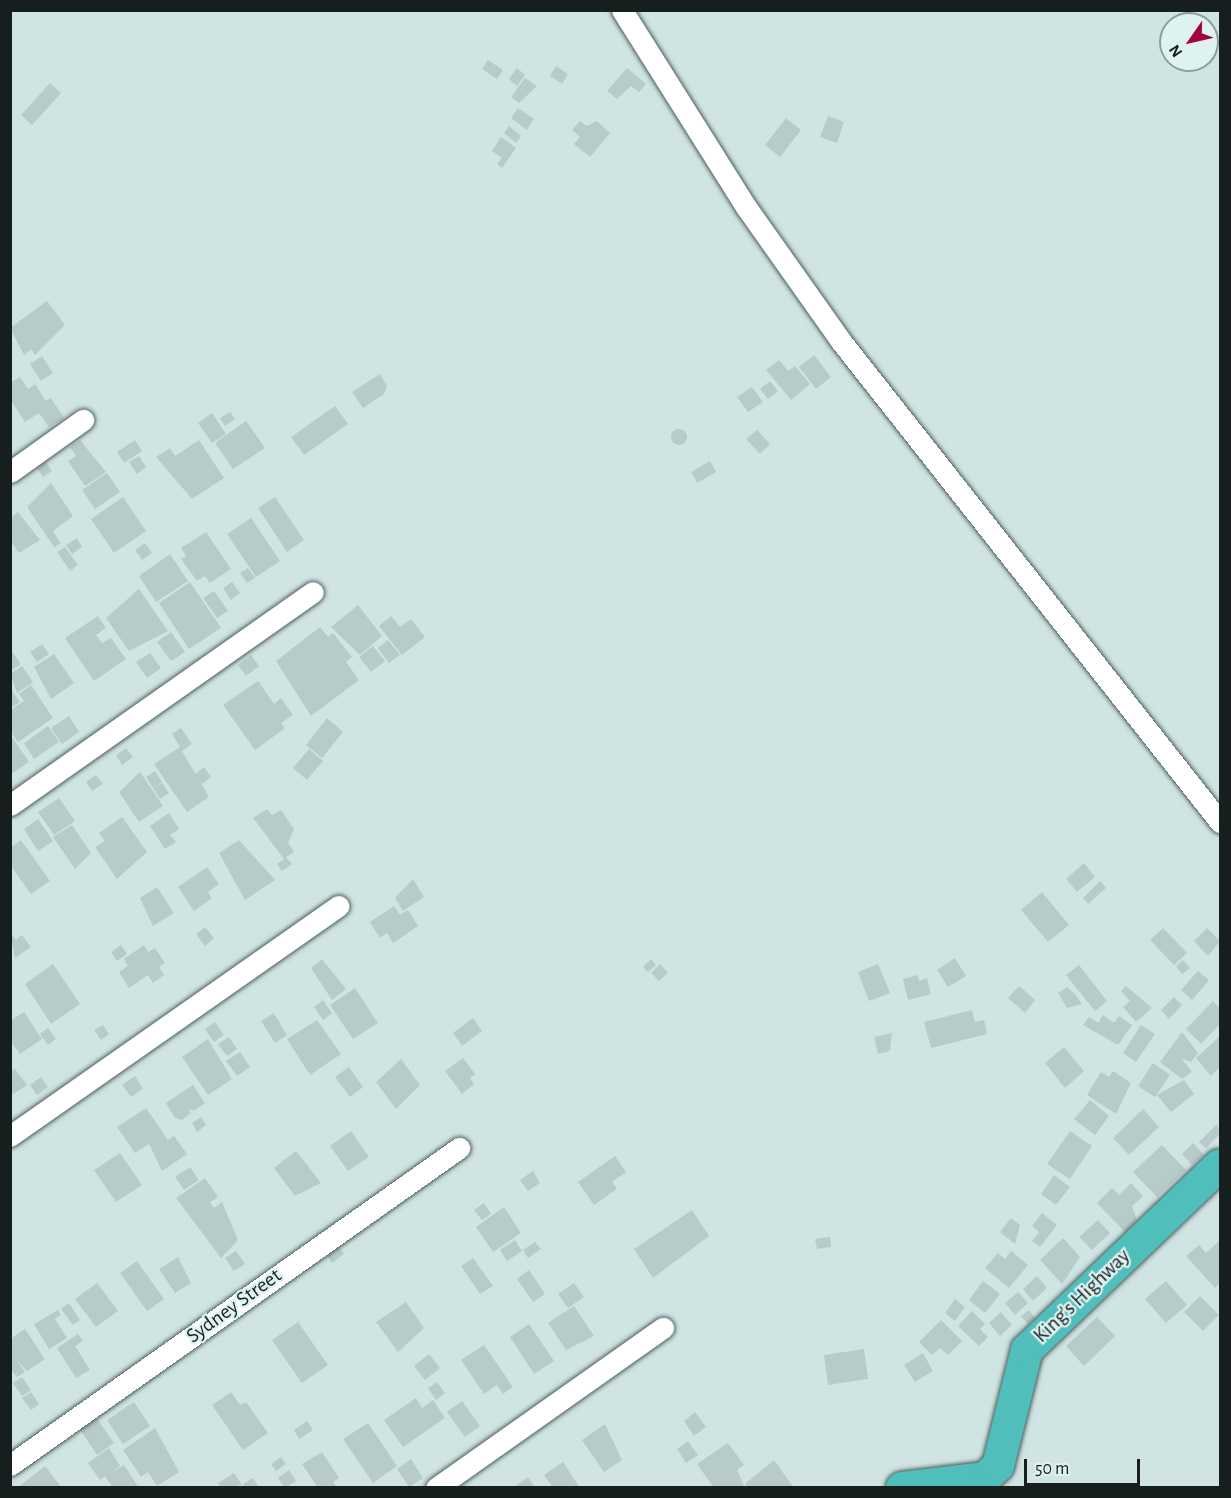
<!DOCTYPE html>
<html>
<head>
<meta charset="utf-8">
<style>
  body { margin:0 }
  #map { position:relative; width:1231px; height:1498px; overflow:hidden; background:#d0e5e3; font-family:"Alegreya Sans",sans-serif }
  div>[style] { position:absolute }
  .building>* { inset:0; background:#b7cbca }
  .round { border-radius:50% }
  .roads { filter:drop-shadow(0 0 2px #4b5d5c) drop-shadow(0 0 2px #4b5d5c) }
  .minor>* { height:21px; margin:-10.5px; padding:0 10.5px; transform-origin:10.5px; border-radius:10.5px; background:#fff }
  .highway>* { height:32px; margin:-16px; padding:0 16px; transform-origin:16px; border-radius:16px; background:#50beba }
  span { translate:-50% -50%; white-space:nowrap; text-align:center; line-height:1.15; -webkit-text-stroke:4.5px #ddf2f1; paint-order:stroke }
  .street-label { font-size:21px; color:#171e1e }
  .frame { position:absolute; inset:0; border:12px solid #171e1e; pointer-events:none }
  .north { position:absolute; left:1159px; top:12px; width:60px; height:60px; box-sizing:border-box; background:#ddf2f1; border:2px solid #8e9d9d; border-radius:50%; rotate:236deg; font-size:16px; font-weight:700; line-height:24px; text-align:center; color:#171e1e }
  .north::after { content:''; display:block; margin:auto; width:21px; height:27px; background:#a2043b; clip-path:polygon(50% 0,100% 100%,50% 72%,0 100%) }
  .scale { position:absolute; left:1024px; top:1459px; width:116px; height:27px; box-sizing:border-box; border:3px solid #171e1e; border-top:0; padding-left:8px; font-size:18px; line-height:21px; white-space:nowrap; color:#171e1e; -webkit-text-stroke:4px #ddf2f1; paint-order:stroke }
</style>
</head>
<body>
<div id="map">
  <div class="building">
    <div style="clip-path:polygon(488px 60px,503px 70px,497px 79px,482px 69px)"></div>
    <div style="clip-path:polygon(556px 66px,568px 74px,562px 84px,550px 76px)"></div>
    <div style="clip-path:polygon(517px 68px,525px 75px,517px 86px,509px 79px)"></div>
    <div style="clip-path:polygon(627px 68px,646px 84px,639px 92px,631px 86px,617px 99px,607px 91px)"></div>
    <div style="clip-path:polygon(525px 78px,537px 86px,519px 103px,511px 97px)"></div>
    <div style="clip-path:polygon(50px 83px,61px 93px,32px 125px,21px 115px)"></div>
    <div style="clip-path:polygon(518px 108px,534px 119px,527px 130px,511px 118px)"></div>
    <div style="clip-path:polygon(828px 116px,844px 122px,837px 143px,820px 137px)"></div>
    <div style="clip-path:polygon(786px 118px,801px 130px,780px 157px,765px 145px)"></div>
    <div style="clip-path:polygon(580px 121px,587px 126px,597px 121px,610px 133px,590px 157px,574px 144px,580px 137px,572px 130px)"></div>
    <div style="clip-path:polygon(509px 126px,521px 136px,516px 143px,504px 133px)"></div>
    <div style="clip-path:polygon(501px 137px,516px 148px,502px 168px,497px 164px,502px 158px,492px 151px)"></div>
    <div style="clip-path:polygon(47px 301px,65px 325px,35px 355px,31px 349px,24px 355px,10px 328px)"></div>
    <div style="clip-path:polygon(814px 355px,831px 377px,816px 389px,799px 367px)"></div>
    <div style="clip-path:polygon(42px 356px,53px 373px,41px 381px,30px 364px)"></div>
    <div style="clip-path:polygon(779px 360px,788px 371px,795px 366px,810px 384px,791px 400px,766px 370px)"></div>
    <div style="clip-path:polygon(380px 374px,387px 386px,384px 394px,363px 408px,352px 392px)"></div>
    <div style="clip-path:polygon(20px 377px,28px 389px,35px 384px,46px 401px,51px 398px,64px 418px,49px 427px,39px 413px,25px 422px,10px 399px,10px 383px)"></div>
    <div style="clip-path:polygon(770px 381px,778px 391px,768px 399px,760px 389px)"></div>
    <div style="clip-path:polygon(752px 387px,763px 402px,748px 412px,737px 397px)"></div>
    <div style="clip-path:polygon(335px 406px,348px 424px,304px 455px,291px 437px)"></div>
    <div style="clip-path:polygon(230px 412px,235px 419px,225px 426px,220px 418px)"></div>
    <div style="clip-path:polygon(212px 413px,226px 434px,212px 443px,198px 423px)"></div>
    <div style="clip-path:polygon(246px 421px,265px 448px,233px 469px,215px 443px)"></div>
    <div class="round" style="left:671px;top:429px;width:16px;height:16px"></div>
    <div style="clip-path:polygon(757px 430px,770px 444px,760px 454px,746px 439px)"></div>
    <div style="clip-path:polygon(80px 440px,106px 472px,85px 486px,68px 461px,76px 456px,70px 447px)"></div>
    <div style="clip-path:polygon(135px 440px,142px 451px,124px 463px,117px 452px)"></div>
    <div style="clip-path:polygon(199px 440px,224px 478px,192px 499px,156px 457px,170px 448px,175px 456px)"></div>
    <div style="clip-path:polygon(139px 456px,146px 467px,137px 474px,129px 462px)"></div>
    <div style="clip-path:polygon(710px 461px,716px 472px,697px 483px,691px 472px)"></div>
    <div style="clip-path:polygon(46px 462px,52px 471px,43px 477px,37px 468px)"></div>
    <div style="clip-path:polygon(107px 473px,120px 492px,95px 509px,82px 490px)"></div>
    <div style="clip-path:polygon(51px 483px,73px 516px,53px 531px,61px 543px,54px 547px,27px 507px)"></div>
    <div style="clip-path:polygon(123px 497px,146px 531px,114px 553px,91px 519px)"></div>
    <div style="clip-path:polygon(275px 497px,304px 540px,287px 552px,258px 508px)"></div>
    <div style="clip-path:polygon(18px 512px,40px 540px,19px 553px,10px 540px,10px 518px)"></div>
    <div style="clip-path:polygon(251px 518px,280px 561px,256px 577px,227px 534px)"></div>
    <div style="clip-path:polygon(206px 532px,231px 569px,210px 583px,205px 576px,197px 581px,181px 559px,186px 556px,181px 548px)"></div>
    <div style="clip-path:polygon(77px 538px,82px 547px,72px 554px,66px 545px)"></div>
    <div style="clip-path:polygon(145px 543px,152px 553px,142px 560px,135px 550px)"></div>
    <div style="clip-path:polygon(65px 547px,78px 565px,70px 571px,57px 552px)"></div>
    <div style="clip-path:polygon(170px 554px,188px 581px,156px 602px,139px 576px)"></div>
    <div style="clip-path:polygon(248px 568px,255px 578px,247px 583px,240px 573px)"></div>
    <div style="clip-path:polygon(190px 582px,221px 628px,189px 649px,159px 603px)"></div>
    <div style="clip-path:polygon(232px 582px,240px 593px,231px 600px,223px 588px)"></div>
    <div style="clip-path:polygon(139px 589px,168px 631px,129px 651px,106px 618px)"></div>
    <div style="clip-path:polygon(214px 591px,228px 611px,217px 618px,203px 598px)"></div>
    <div style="clip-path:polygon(358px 605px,382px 636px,360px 655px,331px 627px)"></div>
    <div style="clip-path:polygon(98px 616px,106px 628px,96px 635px,102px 643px,111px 638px,126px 659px,94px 681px,65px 638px)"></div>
    <div style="clip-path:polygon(391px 616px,400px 627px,411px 619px,425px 637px,402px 655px,379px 626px)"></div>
    <div style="clip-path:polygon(320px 627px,328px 637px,333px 633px,352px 657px,346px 662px,359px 680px,311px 716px,276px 661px)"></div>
    <div style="clip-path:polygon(171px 632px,185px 652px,171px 661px,157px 642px)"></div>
    <div style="clip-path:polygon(388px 640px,400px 655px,389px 663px,378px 648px)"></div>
    <div style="clip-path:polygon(42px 644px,49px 654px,37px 662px,30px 652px)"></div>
    <div style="clip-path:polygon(373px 646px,385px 661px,371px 672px,359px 657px)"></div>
    <div style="clip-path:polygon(10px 649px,21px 664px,10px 671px)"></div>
    <div style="clip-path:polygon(150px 653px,161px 668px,147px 678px,136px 662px)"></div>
    <div style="clip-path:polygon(54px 654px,74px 683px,51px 699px,34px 667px)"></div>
    <div style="clip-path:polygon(251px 655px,259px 666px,246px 676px,238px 665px)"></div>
    <div style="clip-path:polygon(22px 666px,33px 682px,17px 693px,10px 674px)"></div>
    <div style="clip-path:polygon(258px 681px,274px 704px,281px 698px,293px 715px,281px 723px,285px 728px,255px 750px,223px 705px)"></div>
    <div style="clip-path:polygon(31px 685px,53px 718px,18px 742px,10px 731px,10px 710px,24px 701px,19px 694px)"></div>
    <div style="clip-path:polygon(10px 688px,20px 702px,10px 708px)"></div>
    <div style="clip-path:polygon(69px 716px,79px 732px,62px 744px,51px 728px)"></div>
    <div style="clip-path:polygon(327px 718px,343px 732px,322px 758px,306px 745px)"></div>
    <div style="clip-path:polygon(48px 726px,59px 742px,34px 759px,24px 743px)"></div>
    <div style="clip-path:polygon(181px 728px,192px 744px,182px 751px,209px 797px,187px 812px,154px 764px,180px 747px,172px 734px)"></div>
    <div style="clip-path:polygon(10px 734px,29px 762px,10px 775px)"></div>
    <div style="clip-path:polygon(126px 748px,133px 757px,122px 765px,116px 755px)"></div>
    <div style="clip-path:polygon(309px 749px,323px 761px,307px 780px,293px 768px)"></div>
    <div style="clip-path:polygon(204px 767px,211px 777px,202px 784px,195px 774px)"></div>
    <div style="clip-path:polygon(155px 771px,162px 782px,153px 788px,146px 777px)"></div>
    <div style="clip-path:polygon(140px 772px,163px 806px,139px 822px,119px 792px)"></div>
    <div style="clip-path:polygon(96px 775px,103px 784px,92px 791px,86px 782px)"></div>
    <div style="clip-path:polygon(162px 783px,169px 793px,160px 799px,153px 788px)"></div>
    <div style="clip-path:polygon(59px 798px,75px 821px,54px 835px,38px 812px)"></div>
    <div style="clip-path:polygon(267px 809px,272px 815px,281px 810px,294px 829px,288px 843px,294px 852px,286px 857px,292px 864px,282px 871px,277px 864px,284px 859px,253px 818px)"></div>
    <div style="clip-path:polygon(169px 813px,179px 829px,170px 835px,176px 842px,165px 849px,150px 826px)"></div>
    <div style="clip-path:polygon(122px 817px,147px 852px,117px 879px,95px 847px,105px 841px,99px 833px)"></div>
    <div style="clip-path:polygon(38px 819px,53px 841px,38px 851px,24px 829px)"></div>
    <div style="clip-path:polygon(72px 825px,91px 853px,75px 869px,53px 837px)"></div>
    <div style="clip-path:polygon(21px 840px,50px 881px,31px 894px,10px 865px,10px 848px)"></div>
    <div style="clip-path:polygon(239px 840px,275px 880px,245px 900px,219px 853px)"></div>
    <div style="clip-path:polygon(1084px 863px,1095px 877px,1077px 892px,1066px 879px)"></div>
    <div style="clip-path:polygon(207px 867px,219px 884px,208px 892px,212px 898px,194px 911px,178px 887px)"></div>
    <div style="clip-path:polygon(413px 879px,424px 897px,403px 911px,395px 898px)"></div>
    <div style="clip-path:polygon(1100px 881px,1106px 888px,1088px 904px,1083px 898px)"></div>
    <div style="clip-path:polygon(157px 887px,174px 913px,153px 926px,140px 898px)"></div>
    <div style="clip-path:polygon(1042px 892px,1069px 925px,1048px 942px,1021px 910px)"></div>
    <div style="clip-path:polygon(394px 906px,400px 915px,408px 910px,418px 926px,393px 943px,387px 933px,380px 938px,370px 922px)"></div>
    <div style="clip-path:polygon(205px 927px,214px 938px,205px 946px,196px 934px)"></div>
    <div style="clip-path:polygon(1163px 928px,1187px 953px,1174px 965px,1150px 940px)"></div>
    <div style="clip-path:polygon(1207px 928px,1220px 941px,1208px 956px,1194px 941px)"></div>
    <div style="clip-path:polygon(10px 932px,16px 940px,22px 935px,31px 947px,15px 958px)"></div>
    <div style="clip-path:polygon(121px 945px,127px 954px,117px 961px,111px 952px)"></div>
    <div style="clip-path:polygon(144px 945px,148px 952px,155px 948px,165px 963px,159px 967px,164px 975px,153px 983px,148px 975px,129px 988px,119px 972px,128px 966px,124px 959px)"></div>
    <div style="clip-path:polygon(955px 958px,966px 976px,948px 987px,937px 970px)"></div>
    <div style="clip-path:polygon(322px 959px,346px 989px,332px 1000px,311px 968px)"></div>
    <div style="clip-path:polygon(651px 959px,656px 965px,648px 972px,643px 967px)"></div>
    <div style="clip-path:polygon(1183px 960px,1190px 968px,1182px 974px,1176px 966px)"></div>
    <div style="clip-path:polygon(53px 964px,80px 1004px,51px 1024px,25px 984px)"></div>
    <div style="clip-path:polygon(660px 964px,668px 973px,659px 981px,651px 973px)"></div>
    <div style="clip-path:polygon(878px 964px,890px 993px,869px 1001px,858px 972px)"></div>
    <div style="clip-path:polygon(1079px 965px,1107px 1001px,1095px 1011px,1066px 975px)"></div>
    <div style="clip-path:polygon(1198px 971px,1209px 980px,1192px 1000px,1181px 990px)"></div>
    <div style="clip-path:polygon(918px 975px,919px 981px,927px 978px,931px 994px,908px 1000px,903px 979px)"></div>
    <div style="clip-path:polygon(1019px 986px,1035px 1000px,1025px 1013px,1008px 998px)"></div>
    <div style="clip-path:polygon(1126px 986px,1152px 1008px,1136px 1022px,1123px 1007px,1130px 1001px,1121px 991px)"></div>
    <div style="clip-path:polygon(1067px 987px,1075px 994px,1082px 1004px,1067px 1008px,1058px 993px)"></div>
    <div style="clip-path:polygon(355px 988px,378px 1023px,353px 1039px,330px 1005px)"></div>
    <div style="clip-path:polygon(1174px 997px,1182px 1005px,1169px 1019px,1161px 1010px)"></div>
    <div style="clip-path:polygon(323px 1000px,332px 1013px,323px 1020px,314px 1007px)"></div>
    <div style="clip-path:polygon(1213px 1001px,1220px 1009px,1220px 1024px,1201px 1044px,1186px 1029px)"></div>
    <div style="clip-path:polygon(972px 1010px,975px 1022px,984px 1020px,987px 1034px,931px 1048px,924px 1022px)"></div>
    <div style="clip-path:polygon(24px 1012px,42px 1039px,20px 1054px,10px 1041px,10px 1021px)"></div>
    <div style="clip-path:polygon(274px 1013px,287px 1035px,275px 1043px,261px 1021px)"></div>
    <div style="clip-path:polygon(1103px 1015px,1114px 1023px,1119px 1016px,1132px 1025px,1118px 1045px,1083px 1025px,1089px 1017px,1098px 1023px)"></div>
    <div style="clip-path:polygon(473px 1018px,482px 1031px,462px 1046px,453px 1033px)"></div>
    <div style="clip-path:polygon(317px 1020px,341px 1054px,310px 1075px,287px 1039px)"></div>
    <div style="clip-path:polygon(215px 1022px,224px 1035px,214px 1042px,205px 1029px)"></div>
    <div style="clip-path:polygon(103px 1025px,109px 1034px,101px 1040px,94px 1030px)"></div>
    <div style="clip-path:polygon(1141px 1025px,1155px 1034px,1136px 1062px,1123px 1053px)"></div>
    <div style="clip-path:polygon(48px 1028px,56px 1039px,48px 1045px,40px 1034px)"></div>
    <div style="clip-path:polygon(1182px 1032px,1198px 1053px,1191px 1062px,1182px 1059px,1192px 1072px,1182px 1079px,1160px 1062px)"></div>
    <div style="clip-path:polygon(892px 1033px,890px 1051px,878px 1054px,874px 1037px)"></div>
    <div style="clip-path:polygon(1220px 1036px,1220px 1067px,1211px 1076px,1196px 1058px)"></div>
    <div style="clip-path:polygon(229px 1037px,237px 1049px,227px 1056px,218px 1044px)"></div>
    <div style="clip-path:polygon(208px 1039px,232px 1079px,208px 1095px,182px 1057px)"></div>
    <div style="clip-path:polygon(1064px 1047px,1084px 1071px,1065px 1088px,1045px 1063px)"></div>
    <div style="clip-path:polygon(240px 1052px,250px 1067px,237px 1076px,226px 1061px)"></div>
    <div style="clip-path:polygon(463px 1058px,475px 1074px,470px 1078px,474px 1084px,462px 1094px,445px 1071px)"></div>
    <div style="clip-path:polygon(401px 1059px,420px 1085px,396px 1109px,376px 1082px)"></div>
    <div style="clip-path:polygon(1153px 1063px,1170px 1075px,1155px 1097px,1138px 1086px)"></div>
    <div style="clip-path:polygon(349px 1067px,363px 1087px,350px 1097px,335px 1077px)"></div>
    <div style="clip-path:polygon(15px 1069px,27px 1085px,10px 1096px,10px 1072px)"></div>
    <div style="clip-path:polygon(1113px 1071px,1131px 1083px,1116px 1114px,1087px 1095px,1101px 1072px,1109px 1077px)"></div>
    <div style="clip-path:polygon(135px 1076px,143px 1089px,131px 1097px,122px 1085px)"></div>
    <div style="clip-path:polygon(41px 1077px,48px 1087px,37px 1095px,30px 1085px)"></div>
    <div style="clip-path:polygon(1184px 1080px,1194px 1094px,1171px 1112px,1157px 1095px)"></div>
    <div style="clip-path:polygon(193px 1085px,205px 1103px,194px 1111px,188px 1109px,191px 1113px,182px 1120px,175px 1118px,166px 1103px)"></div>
    <div style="clip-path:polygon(1090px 1100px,1109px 1116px,1095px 1135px,1074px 1119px)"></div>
    <div style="clip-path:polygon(146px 1108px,168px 1140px,174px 1136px,187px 1154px,162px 1171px,149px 1144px,135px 1153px,117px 1127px)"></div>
    <div style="clip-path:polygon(1143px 1109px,1159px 1127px,1129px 1155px,1113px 1138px)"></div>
    <div style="clip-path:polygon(201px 1117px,206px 1125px,197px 1132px,192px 1123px)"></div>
    <div style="clip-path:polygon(1217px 1124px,1220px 1134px,1206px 1148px,1199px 1142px)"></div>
    <div style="clip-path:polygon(351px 1131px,369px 1157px,348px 1171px,330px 1146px)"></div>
    <div style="clip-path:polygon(1070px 1131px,1092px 1146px,1070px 1179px,1047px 1164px)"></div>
    <div style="clip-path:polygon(1193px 1143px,1204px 1155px,1192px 1165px,1182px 1154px)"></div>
    <div style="clip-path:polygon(1162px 1145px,1186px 1170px,1157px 1197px,1133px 1172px)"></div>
    <div style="clip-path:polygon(296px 1151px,321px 1183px,295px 1196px,274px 1168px)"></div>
    <div style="clip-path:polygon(120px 1153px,142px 1185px,116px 1202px,94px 1170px)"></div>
    <div style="clip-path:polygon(615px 1156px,626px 1172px,612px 1182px,617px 1189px,594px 1205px,578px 1182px)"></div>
    <div style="clip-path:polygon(190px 1167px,199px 1180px,184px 1190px,175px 1177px)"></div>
    <div style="clip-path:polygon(533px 1171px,540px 1183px,528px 1191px,520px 1180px)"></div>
    <div style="clip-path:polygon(1054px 1175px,1070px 1187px,1056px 1205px,1041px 1194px)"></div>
    <div style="clip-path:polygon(205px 1178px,218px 1197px,210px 1202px,214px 1208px,222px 1202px,238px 1240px,221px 1258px,176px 1198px)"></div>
    <div style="clip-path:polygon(1131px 1183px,1143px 1196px,1132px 1206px,1137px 1220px,1125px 1232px,1097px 1203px,1112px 1188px,1119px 1195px)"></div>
    <div style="clip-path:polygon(484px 1203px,491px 1214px,482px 1220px,474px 1210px)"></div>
    <div style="clip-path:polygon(504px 1207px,521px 1233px,493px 1252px,476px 1227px)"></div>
    <div style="clip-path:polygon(692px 1210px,709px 1236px,653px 1278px,634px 1249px)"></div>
    <div style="clip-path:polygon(1042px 1213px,1057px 1225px,1040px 1247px,1032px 1241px,1039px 1232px,1032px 1226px)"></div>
    <div style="clip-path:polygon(1011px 1218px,1020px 1225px,1015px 1244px,1000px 1232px)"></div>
    <div style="clip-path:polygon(1098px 1220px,1110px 1233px,1092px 1250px,1079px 1237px)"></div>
    <div style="clip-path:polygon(830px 1237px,831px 1247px,817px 1249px,815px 1239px)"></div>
    <div style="clip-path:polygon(1063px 1238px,1080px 1257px,1062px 1284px,1040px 1260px)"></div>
    <div style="clip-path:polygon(335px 1240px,344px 1254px,332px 1263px,322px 1248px)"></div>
    <div style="clip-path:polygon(515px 1240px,522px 1251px,507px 1261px,500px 1250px)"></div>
    <div style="clip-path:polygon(1220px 1240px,1220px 1283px,1215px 1288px,1186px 1256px,1199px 1245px,1206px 1253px)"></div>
    <div style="clip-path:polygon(535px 1242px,541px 1249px,528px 1258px,523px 1250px)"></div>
    <div style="clip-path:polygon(236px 1251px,245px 1264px,234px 1271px,225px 1258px)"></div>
    <div style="clip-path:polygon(1011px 1251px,1028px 1265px,1009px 1288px,985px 1268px,998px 1253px,1005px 1259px)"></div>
    <div style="clip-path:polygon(178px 1257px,191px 1283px,175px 1293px,159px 1269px)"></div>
    <div style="clip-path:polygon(473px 1258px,493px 1286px,480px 1294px,461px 1266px)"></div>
    <div style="clip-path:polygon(137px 1261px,164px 1299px,147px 1311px,120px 1273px)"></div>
    <div style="clip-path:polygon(529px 1270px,545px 1294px,533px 1302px,517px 1279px)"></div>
    <div style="clip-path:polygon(1037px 1276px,1047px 1288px,1033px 1301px,1023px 1289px)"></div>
    <div style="clip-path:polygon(983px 1281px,1000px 1294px,985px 1313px,969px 1300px)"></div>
    <div style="clip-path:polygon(1166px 1281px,1187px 1305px,1166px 1323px,1145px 1299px)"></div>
    <div style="clip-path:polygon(97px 1283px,118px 1311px,96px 1327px,75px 1299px)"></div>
    <div style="clip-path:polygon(574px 1283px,584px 1297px,568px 1308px,558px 1294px)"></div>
    <div style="clip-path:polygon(1018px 1292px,1028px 1303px,1015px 1315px,1005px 1303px)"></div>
    <div style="clip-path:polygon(1200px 1296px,1219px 1315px,1203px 1331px,1184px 1312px)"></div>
    <div style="clip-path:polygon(955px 1299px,965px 1307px,955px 1321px,945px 1313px)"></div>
    <div style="clip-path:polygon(406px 1302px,424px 1328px,398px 1352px,376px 1322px)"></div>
    <div style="clip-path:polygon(69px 1303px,80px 1320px,73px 1325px,61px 1309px)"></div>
    <div style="clip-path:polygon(574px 1306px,594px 1336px,566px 1350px,548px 1323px)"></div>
    <div style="clip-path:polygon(58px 1310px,61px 1315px,55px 1319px,67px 1338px,49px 1349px,34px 1324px)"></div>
    <div style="clip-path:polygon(1029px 1310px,1035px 1318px,1028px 1324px,1021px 1316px)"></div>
    <div style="clip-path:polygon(972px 1311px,985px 1324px,980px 1329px,988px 1337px,979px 1346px,958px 1326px)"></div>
    <div style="clip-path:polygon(1001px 1312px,1012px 1325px,1000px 1336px,989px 1323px)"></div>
    <div style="clip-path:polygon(1097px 1317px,1115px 1336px,1084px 1366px,1066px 1346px)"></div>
    <div style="clip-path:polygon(941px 1320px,962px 1341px,948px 1355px,940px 1348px,932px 1355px,919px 1342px)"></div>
    <div style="clip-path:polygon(298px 1322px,328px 1365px,302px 1383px,272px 1340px)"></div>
    <div style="clip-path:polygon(529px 1324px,554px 1361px,534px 1374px,510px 1337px)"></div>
    <div style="clip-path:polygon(25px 1329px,45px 1359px,27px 1371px,10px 1353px,10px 1339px)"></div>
    <div style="clip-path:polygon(78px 1334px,83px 1341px,75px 1346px,90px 1370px,76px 1378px,57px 1348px)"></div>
    <div style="clip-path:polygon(484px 1345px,513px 1387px,503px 1394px,497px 1385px,484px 1394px,461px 1360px)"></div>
    <div style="clip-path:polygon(864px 1349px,868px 1379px,828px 1385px,824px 1355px)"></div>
    <div style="clip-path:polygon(923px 1353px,933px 1371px,915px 1382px,904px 1365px)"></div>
    <div style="clip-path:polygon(12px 1354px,25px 1372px,17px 1377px,10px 1368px)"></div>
    <div style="clip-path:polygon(429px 1354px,440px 1368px,425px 1380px,414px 1366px)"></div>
    <div style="clip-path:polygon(22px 1377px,31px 1390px,22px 1396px,13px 1383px)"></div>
    <div style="clip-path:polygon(437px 1382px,445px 1393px,436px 1400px,428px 1388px)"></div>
    <div style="clip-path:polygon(31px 1392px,39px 1404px,31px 1410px,22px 1398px)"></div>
    <div style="clip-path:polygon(231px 1392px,240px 1405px,246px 1402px,268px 1433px,243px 1450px,212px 1405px)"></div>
    <div style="clip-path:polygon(416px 1398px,422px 1408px,433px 1400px,445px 1418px,403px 1447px,384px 1420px)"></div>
    <div style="clip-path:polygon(462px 1401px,480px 1426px,465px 1437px,447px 1412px)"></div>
    <div style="clip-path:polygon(134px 1402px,150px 1426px,123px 1444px,107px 1420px)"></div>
    <div style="clip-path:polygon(695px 1412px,706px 1427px,694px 1436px,684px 1421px)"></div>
    <div style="clip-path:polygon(96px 1417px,114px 1443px,97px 1455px,79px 1428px)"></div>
    <div style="clip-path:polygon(307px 1421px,313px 1430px,299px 1439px,294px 1430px)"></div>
    <div style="clip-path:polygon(368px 1423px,397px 1466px,373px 1483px,343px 1439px)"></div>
    <div style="clip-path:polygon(605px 1424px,622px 1460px,604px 1472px,582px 1440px)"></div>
    <div style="clip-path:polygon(155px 1428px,179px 1472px,157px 1486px,148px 1472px,141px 1477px,123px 1450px)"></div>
    <div style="clip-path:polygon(688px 1441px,698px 1455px,686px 1463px,677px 1449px)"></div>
    <div style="clip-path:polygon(728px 1443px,744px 1465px,737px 1470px,745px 1488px,714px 1488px,697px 1464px)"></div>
    <div style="clip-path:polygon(109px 1448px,120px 1466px,108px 1475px,124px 1465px,139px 1488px,113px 1488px,105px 1476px,100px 1480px,88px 1463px)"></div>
    <div style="clip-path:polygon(322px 1452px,339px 1478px,333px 1482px,337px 1488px,318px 1488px,302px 1464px)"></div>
    <div style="clip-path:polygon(281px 1457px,286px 1464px,276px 1471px,271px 1464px)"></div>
    <div style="clip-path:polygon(411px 1459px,423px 1478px,409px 1487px,397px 1469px)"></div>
    <div style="clip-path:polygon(774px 1460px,794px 1488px,747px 1488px,745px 1484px)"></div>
    <div style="clip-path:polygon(563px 1462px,580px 1488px,553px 1488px,544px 1475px)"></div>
    <div style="clip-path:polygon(45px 1466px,62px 1488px,17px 1488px)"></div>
    <div style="clip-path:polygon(289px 1470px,296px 1481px,285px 1488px,278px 1478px)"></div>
    <div style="clip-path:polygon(234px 1473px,242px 1485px,221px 1488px,218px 1483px)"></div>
    <div style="clip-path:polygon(528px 1477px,535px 1488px,513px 1488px)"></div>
    <div style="clip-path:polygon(253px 1478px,258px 1486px,245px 1488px,243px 1484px)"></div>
  </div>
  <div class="roads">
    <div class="minor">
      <div style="left:622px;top:10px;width:233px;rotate:57.8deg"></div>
      <div style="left:746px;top:207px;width:163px;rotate:54.7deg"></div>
      <div style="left:840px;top:340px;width:614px;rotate:51.75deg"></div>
      <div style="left:10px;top:472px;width:90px;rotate:-35.5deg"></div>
      <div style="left:10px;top:805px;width:370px;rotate:-35.1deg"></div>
      <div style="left:10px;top:1136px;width:401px;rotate:-35deg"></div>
      <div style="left:10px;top:1465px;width:550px;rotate:-35.22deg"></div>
      <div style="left:436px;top:1488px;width:278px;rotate:-35.2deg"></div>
    </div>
    <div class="highway">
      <div style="left:902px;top:1488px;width:84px;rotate:-6.9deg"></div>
      <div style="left:985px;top:1478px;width:18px;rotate:-43deg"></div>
      <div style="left:998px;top:1466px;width:120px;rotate:-76deg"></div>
      <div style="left:1027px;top:1350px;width:267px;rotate:-43.8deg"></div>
    </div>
  </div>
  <div class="street-label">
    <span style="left:1082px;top:1296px;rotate:-44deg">King's Highway</span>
    <span style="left:234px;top:1306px;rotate:-36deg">Sydney Street</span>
  </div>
  <div class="frame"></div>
  <div class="north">N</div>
  <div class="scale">50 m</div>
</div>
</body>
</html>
